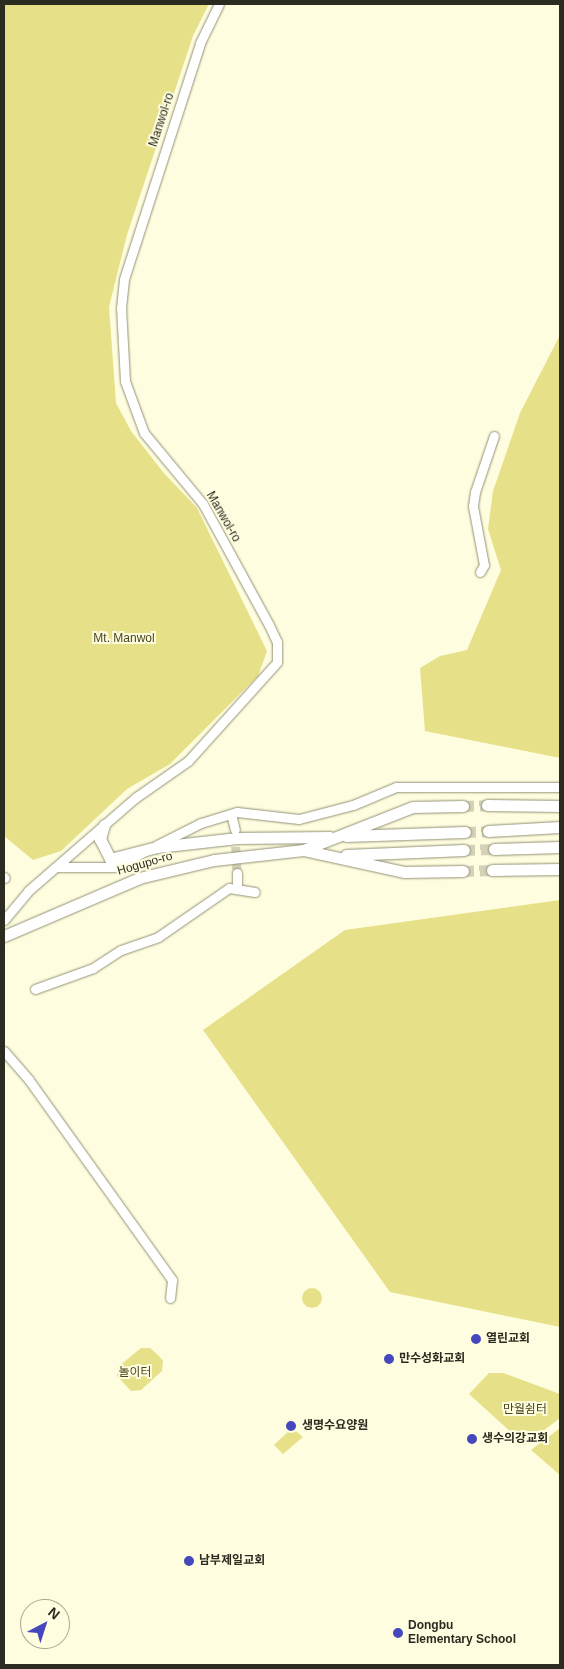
<!DOCTYPE html>
<html>
<head>
<meta charset="utf-8">
<style>
  body { margin:0 }
  #map { position:relative; width:564px; height:1669px; overflow:hidden; background:#fefddf; font-family:Helvetica,"Noto Sans KR",sans-serif }
  div>[style] { position:absolute }
  .green>* { inset:0; background:#e6e088 }
  .round { border-radius:50% }
  .minor-tunnel>* { height:9px; margin-top:-4.5px; transform-origin:0; background:repeating-linear-gradient(90deg,#d4d3b9 0 9px,transparent 0 13.5px) }
  .major-tunnel>* { height:11px; margin-top:-5.5px; transform-origin:0; background:repeating-linear-gradient(90deg,#d4d3b9 0 11px,transparent 0 16.5px) }
  .roads { filter:drop-shadow(0 0 1px #939176) drop-shadow(0 0 1px #939176) }
  .minor>* { height:9px; margin:-4.5px; padding:0 4.5px; transform-origin:4.5px; border-radius:4.5px; background:#fff }
  .major>* { height:11px; margin:-5.5px; padding:0 5.5px; transform-origin:5.5px; border-radius:5.5px; background:#fff }
  .dots>* { width:14px; height:14px; translate:-50% -50%; box-sizing:border-box; border:2px solid #fefddf; border-radius:50% }
  span { translate:-50% -50%; white-space:nowrap; text-align:center; line-height:1.15; -webkit-text-stroke:4px #fefddf; paint-order:stroke }
  .street-label { font-size:12px; color:#2c2b20 }
  .park-label { font-size:12px; color:#49461d }
  .poi-label { font-size:12px; color:#2c2b20; font-weight:700 }
  .left { translate:0 -50%; text-align:left }
  .frame { position:absolute; inset:0; border:5px solid #2c2b20; pointer-events:none }
  .north { position:absolute; left:20px; top:1599px; width:50px; height:50px; box-sizing:border-box; background:#fefddf; border:1px solid #aaa993; border-radius:50%; rotate:40deg; font-size:14px; font-weight:700; line-height:20px; text-align:center; color:#2c2b20 }
  .north::after { content:''; display:block; margin:auto; width:18px; height:22px; background:#4547bc; clip-path:polygon(50% 0,100% 100%,50% 72%,0 100%) }
</style>
</head>
<body>
<div id="map">
  <div class="green">
    <div style="clip-path:polygon(4px 4px,209px 4px,193px 36px,127px 235px,109px 307px,116px 403px,131px 431px,163px 472px,197px 508px,267px 651px,258px 676px,170px 764px,127px 789px,61px 851px,33px 860px,4px 836px)"></div>
    <div style="clip-path:polygon(560px 335px,560px 758px,425px 731px,420px 668px,440px 656px,467px 650px,501px 570px,488px 529px,493px 491px,520px 413px)"></div>
    <div style="clip-path:polygon(560px 900px,560px 1327px,390px 1292px,203px 1030px,345px 930px)"></div>
    <div class="round" style="left:302px;top:1288px;width:20px;height:20px"></div>
    <div style="clip-path:polygon(141px 1348px,150px 1348px,158px 1355px,163px 1361px,162px 1371px,141px 1390px,131px 1391px,117px 1376px,118px 1367px)"></div>
    <div style="clip-path:polygon(489px 1373px,503px 1373px,560px 1394px,560px 1418px,525px 1445px,469px 1394px)"></div>
    <div style="clip-path:polygon(292px 1428px,303px 1437px,283px 1454px,274px 1445px)"></div>
    <div style="clip-path:polygon(560px 1428px,560px 1475px,531px 1450px)"></div>
  </div>
  <div class="minor-tunnel">
    <div style="left:235px;top:833px;width:40px;rotate:87.1deg"></div>
  </div>
  <div class="major-tunnel">
    <div style="left:463px;top:806px;width:24px;rotate:-2deg"></div>
    <div style="left:465px;top:832px;width:23px;rotate:-2deg"></div>
    <div style="left:464px;top:850px;width:30px;rotate:-2deg"></div>
    <div style="left:463px;top:871px;width:29px;rotate:-2deg"></div>
  </div>
  <div class="roads">
    <div class="minor">
      <div style="left:480px;top:572px;width:8px;rotate:-60deg"></div>
      <div style="left:484px;top:565px;width:60px;rotate:-100.6deg"></div>
      <div style="left:473px;top:506px;width:14px;rotate:-82deg"></div>
      <div style="left:475px;top:492px;width:59px;rotate:-71.3deg"></div>
      <div style="left:231px;top:814px;width:16px;rotate:76deg"></div>
      <div style="left:157px;top:845px;width:49px;rotate:-26.6deg"></div>
      <div style="left:201px;top:823px;width:38px;rotate:-17deg"></div>
      <div style="left:237px;top:812px;width:62px;rotate:6.4deg"></div>
      <div style="left:299px;top:819px;width:56px;rotate:-14.5deg"></div>
      <div style="left:353px;top:805px;width:47px;rotate:-22.7deg"></div>
      <div style="left:396px;top:787px;width:164px"></div>
      <div style="left:56px;top:867px;width:58px"></div>
      <div style="left:114px;top:867px;width:36px;rotate:-27deg"></div>
      <div style="left:237px;top:873px;width:15px;rotate:90deg"></div>
      <div style="left:4px;top:877px;width:1px;rotate:45deg"></div>
      <div style="left:4px;top:920px;width:38px;rotate:-50deg"></div>
      <div style="left:28px;top:891px;width:142px;rotate:-41deg"></div>
      <div style="left:135px;top:798px;width:65px;rotate:-34.9deg"></div>
      <div style="left:188px;top:761px;width:133px;rotate:-48deg"></div>
      <div style="left:277px;top:662px;width:20px;rotate:-90deg"></div>
      <div style="left:277px;top:642px;width:19px;rotate:-115deg"></div>
      <div style="left:269px;top:625px;width:138px;rotate:-118.6deg"></div>
      <div style="left:203px;top:504px;width:92px;rotate:-129.7deg"></div>
      <div style="left:144px;top:433px;width:55px;rotate:-110.1deg"></div>
      <div style="left:125px;top:381px;width:73px;rotate:-93.1deg"></div>
      <div style="left:121px;top:308px;width:29px;rotate:-84deg"></div>
      <div style="left:124px;top:279px;width:248px;rotate:-72.1deg"></div>
      <div style="left:200px;top:43px;width:43px;rotate:-64deg"></div>
      <div style="left:35px;top:989px;width:62px;rotate:-19.9deg"></div>
      <div style="left:93px;top:968px;width:33px;rotate:-33deg"></div>
      <div style="left:121px;top:950px;width:39px;rotate:-19deg"></div>
      <div style="left:158px;top:937px;width:86px;rotate:-34.6deg"></div>
      <div style="left:229px;top:888px;width:26px;rotate:9deg"></div>
      <div style="left:4px;top:1051px;width:38px;rotate:49deg"></div>
      <div style="left:29px;top:1080px;width:246px;rotate:54.4deg"></div>
      <div style="left:172px;top:1280px;width:18px;rotate:96deg"></div>
    </div>
    <div class="major">
      <div style="left:487px;top:805px;width:73px;rotate:0.8deg"></div>
      <div style="left:104px;top:825px;width:15px;rotate:106deg"></div>
      <div style="left:100px;top:839px;width:22px;rotate:63deg"></div>
      <div style="left:110px;top:859px;width:49px;rotate:-14.3deg"></div>
      <div style="left:157px;top:847px;width:81px;rotate:-6.4deg"></div>
      <div style="left:237px;top:838px;width:93px;rotate:-0.6deg"></div>
      <div style="left:488px;top:831px;width:72px;rotate:-3.2deg"></div>
      <div style="left:346px;top:836px;width:119px;rotate:-1.9deg"></div>
      <div style="left:494px;top:849px;width:66px;rotate:-1.7deg"></div>
      <div style="left:303px;top:850px;width:103px;rotate:12.3deg"></div>
      <div style="left:404px;top:872px;width:59px;rotate:-1deg"></div>
      <div style="left:346px;top:855px;width:118px;rotate:-2.4deg"></div>
      <div style="left:492px;top:870px;width:68px;rotate:-0.8deg"></div>
      <div style="left:4px;top:936px;width:147px;rotate:-23.2deg"></div>
      <div style="left:139px;top:878px;width:77px;rotate:-13.5deg"></div>
      <div style="left:214px;top:860px;width:90px;rotate:-6.4deg"></div>
      <div style="left:303px;top:850px;width:118px;rotate:-21.4deg"></div>
      <div style="left:413px;top:807px;width:50px;rotate:-1.1deg"></div>
    </div>
  </div>
  <div class="dots">
    <div style="left:476px;top:1339px;background:#4547bc"></div>
    <div style="left:389px;top:1359px;background:#4547bc"></div>
    <div style="left:291px;top:1426px;background:#4547bc"></div>
    <div style="left:472px;top:1439px;background:#4547bc"></div>
    <div style="left:189px;top:1561px;background:#4547bc"></div>
    <div style="left:398px;top:1633px;background:#4547bc"></div>
  </div>
  <div class="street-label">
    <span style="left:162px;top:120px;rotate:-72deg">Manwol-ro</span>
    <span style="left:223px;top:517px;rotate:60deg">Manwol-ro</span>
    <span style="left:145px;top:864px;rotate:-16deg">Hogupo-ro</span>
  </div>
  <div class="park-label">
    <span style="left:124px;top:639px">Mt. Manwol</span>
    <span style="left:135px;top:1373px">놀이터</span>
    <span style="left:525px;top:1410px">만월쉼터</span>
  </div>
  <div class="poi-label">
    <span class="left" style="left:486px;top:1339px">열린교회</span>
    <span class="left" style="left:399px;top:1359px">만수성화교회</span>
    <span class="left" style="left:302px;top:1426px">생명수요양원</span>
    <span class="left" style="left:482px;top:1439px">생수의강교회</span>
    <span class="left" style="left:199px;top:1561px">남부제일교회</span>
    <span class="left" style="left:408px;top:1633px">Dongbu<br>Elementary School</span>
  </div>
  <div class="frame"></div>
  <div class="north">N</div>
</div>
</body>
</html>
